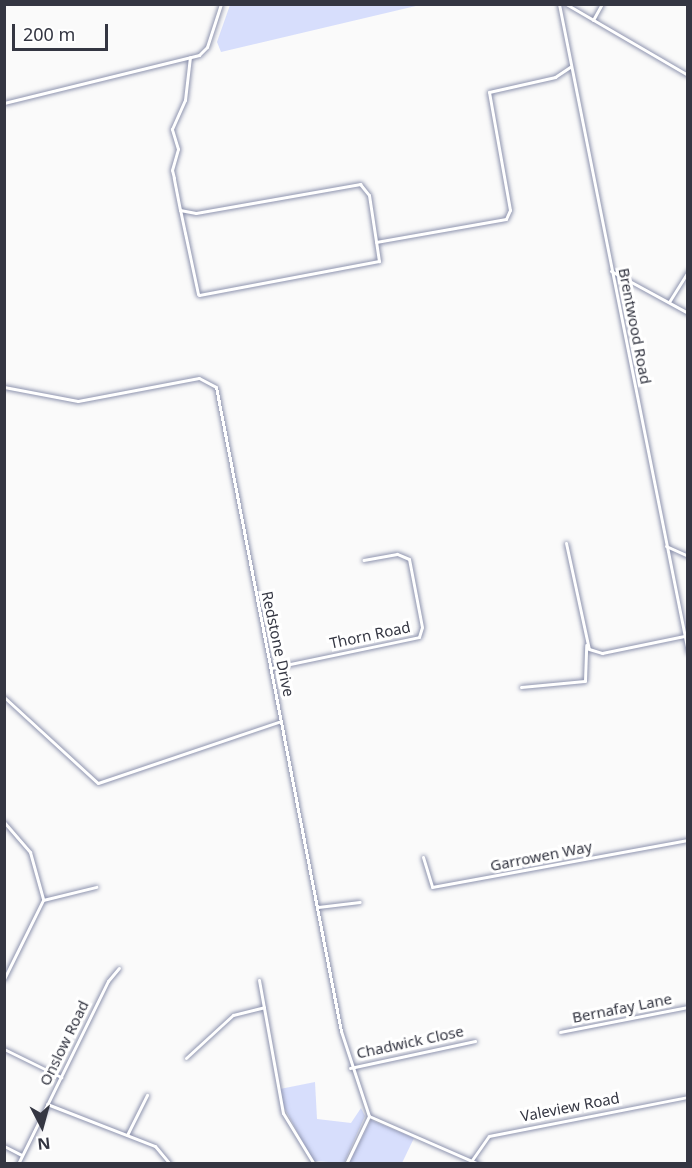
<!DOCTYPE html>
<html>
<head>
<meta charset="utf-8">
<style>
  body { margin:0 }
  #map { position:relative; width:692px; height:1168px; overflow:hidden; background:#fafafa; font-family:"Noto Sans",sans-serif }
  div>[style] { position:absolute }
  .green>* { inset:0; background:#d7defc }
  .roads { filter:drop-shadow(0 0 2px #888eaa) drop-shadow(0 0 2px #888eaa) }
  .street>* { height:3px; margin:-1.5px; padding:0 1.5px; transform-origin:1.5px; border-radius:1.5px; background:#fff }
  span { translate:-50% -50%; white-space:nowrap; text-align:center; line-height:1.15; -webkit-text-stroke:6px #fff; paint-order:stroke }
  .street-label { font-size:15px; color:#343642 }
  .frame { position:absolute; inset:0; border:6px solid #343642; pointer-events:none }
  .north { position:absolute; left:12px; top:1096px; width:60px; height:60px; -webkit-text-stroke:4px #fff; paint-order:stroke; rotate:174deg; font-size:16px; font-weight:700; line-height:24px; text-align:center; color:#343642 }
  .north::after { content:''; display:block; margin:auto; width:21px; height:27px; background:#343642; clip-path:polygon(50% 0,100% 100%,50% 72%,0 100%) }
  .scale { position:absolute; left:12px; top:24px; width:96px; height:27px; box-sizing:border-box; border:3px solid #343642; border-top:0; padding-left:8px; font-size:18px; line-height:21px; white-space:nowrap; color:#343642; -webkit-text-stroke:4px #fff; paint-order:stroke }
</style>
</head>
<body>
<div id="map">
  <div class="green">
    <div style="clip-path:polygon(230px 5px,230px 4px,420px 5px,221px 52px,217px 42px)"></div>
    <div style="clip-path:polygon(315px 1082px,317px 1119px,351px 1123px,361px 1108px,365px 1116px,344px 1163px,313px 1161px,284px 1107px,280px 1089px)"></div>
    <div style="clip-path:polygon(371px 1120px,414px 1138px,402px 1163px,349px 1163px)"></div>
  </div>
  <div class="roads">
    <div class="street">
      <div style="left:559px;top:4px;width:661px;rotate:78.74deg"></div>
      <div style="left:566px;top:4px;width:141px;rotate:30.2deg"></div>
      <div style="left:593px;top:20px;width:18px;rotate:-61deg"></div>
      <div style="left:4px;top:103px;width:201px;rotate:-13.8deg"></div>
      <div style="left:199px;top:55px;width:11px;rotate:-45deg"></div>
      <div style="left:207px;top:47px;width:45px;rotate:-72deg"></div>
      <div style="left:180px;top:210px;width:16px;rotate:11deg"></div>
      <div style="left:196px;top:213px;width:167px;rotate:-10deg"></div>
      <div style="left:360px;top:184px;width:14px;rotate:51deg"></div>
      <div style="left:369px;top:195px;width:67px;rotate:81.4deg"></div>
      <div style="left:379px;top:261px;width:183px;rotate:169.3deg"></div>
      <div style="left:199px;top:295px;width:1px;rotate:-135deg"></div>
      <div style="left:198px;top:294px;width:62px;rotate:-102deg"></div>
      <div style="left:185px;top:233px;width:24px;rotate:-102deg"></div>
      <div style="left:180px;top:210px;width:33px;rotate:-101deg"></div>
      <div style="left:174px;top:178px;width:8px;rotate:-104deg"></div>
      <div style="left:172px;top:170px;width:22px;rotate:-74deg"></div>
      <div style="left:178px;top:149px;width:21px;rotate:-107deg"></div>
      <div style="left:172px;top:129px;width:32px;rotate:-66deg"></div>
      <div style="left:185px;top:100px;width:43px;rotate:-83.4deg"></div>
      <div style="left:376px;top:242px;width:132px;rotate:-10deg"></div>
      <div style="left:506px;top:219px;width:10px;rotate:-66deg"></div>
      <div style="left:510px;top:210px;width:120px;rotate:-100.1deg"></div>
      <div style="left:489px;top:92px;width:68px;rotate:-12.8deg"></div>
      <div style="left:555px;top:77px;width:18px;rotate:-34deg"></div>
      <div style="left:611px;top:271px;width:88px;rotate:28.6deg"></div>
      <div style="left:669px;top:302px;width:36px;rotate:-58deg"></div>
      <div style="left:4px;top:387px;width:75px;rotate:10.7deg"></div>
      <div style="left:78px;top:401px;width:123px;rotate:-10.8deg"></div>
      <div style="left:199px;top:378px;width:19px;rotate:28deg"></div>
      <div style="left:216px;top:387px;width:656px;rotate:79.02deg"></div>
      <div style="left:341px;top:1031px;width:89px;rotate:71.8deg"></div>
      <div style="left:566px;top:543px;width:108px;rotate:77.8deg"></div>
      <div style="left:589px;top:649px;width:14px;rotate:17deg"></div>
      <div style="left:602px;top:653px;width:84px;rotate:-11.7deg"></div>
      <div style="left:666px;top:546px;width:24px;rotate:24deg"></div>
      <div style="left:271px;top:668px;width:151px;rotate:-11.8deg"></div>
      <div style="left:419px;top:637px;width:10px;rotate:-73deg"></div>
      <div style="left:422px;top:627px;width:69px;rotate:-100.8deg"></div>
      <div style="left:409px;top:559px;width:13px;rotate:-157deg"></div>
      <div style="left:397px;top:554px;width:34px;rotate:170deg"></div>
      <div style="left:521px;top:687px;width:64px;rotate:-5.4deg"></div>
      <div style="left:585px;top:681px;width:36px;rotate:-88deg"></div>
      <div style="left:4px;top:697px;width:127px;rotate:42.5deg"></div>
      <div style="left:98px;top:783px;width:193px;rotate:-18.7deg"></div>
      <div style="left:4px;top:822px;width:40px;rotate:49deg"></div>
      <div style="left:30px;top:852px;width:49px;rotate:74.5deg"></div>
      <div style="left:423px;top:857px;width:31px;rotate:73deg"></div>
      <div style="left:432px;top:887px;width:260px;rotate:-10.4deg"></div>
      <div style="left:318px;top:907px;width:42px;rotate:-6.8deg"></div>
      <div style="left:4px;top:979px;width:88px;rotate:-63.7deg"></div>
      <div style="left:43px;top:900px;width:55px;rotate:-13.8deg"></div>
      <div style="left:259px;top:980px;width:135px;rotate:79.8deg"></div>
      <div style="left:283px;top:1113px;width:60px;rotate:58.7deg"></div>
      <div style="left:560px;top:1032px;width:130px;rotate:-11.1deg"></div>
      <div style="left:4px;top:1049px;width:64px;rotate:26.2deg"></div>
      <div style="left:186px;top:1058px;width:64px;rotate:-42.5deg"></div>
      <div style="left:233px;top:1015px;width:32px;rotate:-14deg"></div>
      <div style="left:350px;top:1068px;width:128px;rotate:-12.2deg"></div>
      <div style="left:47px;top:1104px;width:116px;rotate:21.3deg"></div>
      <div style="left:155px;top:1146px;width:23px;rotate:50deg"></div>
      <div style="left:369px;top:1116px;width:120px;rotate:23.6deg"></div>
      <div style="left:127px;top:1135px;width:45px;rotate:-63.4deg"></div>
      <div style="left:4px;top:1146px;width:20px;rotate:27deg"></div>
      <div style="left:472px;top:1160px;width:29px;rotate:-55deg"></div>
      <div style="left:489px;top:1136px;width:203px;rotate:-11.1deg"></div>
      <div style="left:18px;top:1164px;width:204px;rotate:-63.8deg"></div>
      <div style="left:108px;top:981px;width:17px;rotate:-50deg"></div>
      <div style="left:346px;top:1164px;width:53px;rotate:-64.4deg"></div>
    </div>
  </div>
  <div class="street-label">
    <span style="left:635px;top:326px;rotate:79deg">Brentwood Road</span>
    <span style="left:370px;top:635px;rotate:-12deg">Thorn Road</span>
    <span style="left:278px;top:644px;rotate:78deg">Redstone Drive</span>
    <span style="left:541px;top:856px;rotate:-11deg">Garrowen Way</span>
    <span style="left:622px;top:1008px;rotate:-11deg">Bernafay Lane</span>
    <span style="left:410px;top:1042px;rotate:-12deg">Chadwick Close</span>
    <span style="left:64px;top:1043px;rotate:-64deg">Onslow Road</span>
    <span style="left:570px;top:1107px;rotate:-11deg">Valeview Road</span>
  </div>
  <div class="frame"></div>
  <div class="north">N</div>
  <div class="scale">200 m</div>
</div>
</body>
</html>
